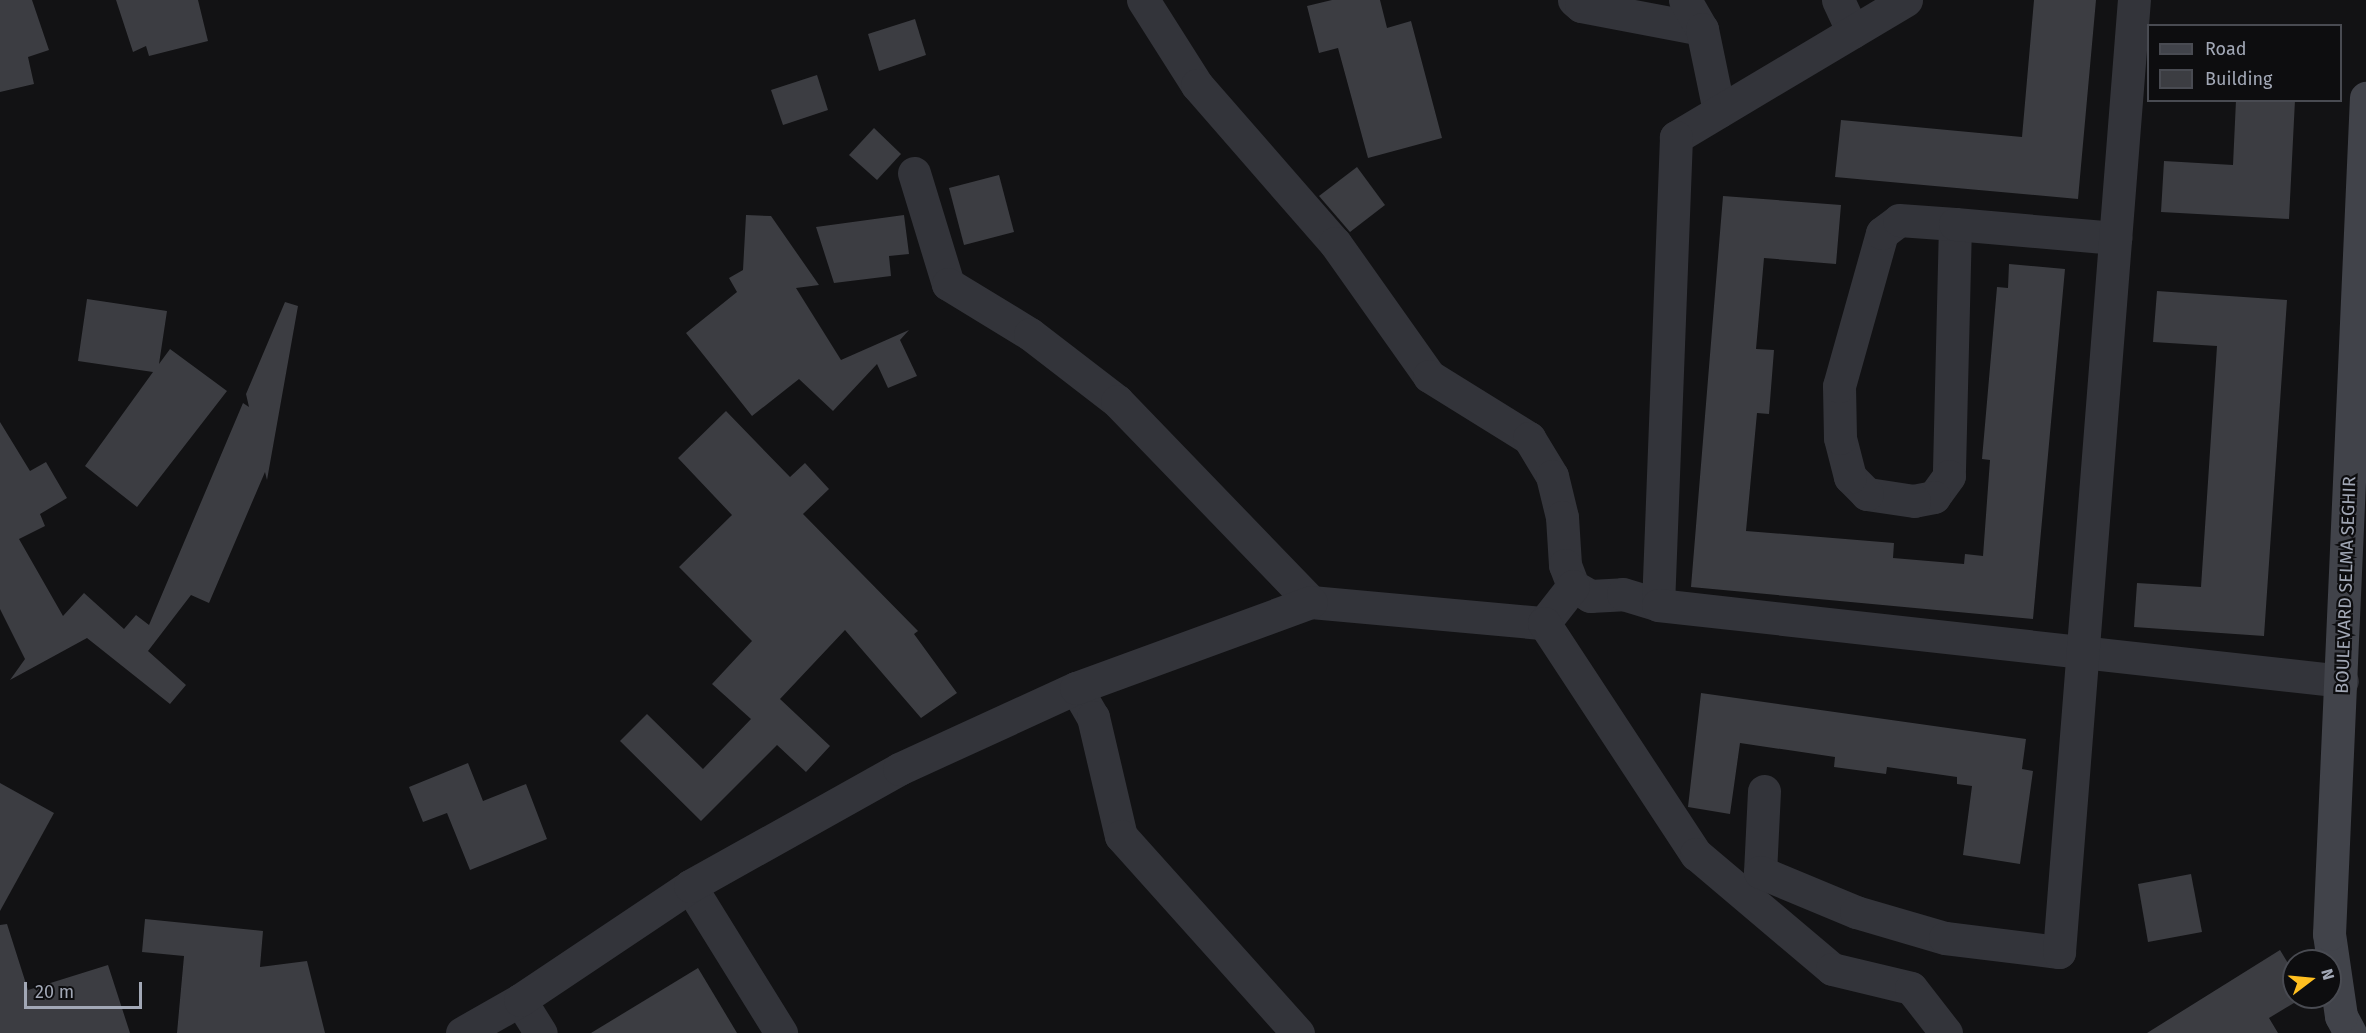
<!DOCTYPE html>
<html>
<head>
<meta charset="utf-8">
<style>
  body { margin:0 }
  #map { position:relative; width:2366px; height:1033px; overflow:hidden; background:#121214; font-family:"Fira Sans",sans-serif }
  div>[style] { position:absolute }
  .building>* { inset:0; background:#3c3d42 }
  .street>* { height:33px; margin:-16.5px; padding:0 16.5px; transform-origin:16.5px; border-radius:16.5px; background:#33343a }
  .secondary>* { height:33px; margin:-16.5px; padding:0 16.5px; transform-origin:16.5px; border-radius:16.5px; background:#41434a }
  span { translate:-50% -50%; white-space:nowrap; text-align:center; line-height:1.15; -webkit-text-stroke:4.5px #0d0d0f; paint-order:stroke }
  .street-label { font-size:18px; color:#a2a8b6 }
  .legend { position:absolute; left:2147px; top:24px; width:195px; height:78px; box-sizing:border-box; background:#0d0d0f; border:2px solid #494b52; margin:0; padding:8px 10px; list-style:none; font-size:18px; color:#a2a8b6 }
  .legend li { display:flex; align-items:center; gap:12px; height:30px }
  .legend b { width:30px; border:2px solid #494b52 }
  .north { position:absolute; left:2282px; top:949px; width:60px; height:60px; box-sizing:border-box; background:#0d0d0f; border:2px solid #494b52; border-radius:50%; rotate:74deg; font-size:16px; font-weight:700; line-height:24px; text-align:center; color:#a2a8b6 }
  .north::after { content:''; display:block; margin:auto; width:21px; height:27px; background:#ffbf20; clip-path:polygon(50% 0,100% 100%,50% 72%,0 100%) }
  .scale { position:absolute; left:24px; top:982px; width:118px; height:27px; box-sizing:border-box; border:3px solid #a2a8b6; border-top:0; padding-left:8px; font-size:18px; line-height:21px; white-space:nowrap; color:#a2a8b6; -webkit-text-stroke:4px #0d0d0f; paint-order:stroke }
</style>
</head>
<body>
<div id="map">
  <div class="building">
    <div style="clip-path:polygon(0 0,32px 0,49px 50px,28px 57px,34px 84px,0 92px)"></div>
    <div style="clip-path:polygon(116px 0,198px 0,208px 41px,149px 56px,146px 46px,133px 52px)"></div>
    <div style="clip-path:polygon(1332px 0,1380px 0,1387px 28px,1411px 21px,1442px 138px,1368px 158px,1338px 48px,1319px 53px,1307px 6px)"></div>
    <div style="clip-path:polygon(2034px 0,2096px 0,2078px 199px,1835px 177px,1841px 120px,2022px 137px)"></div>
    <div style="clip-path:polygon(915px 19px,926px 55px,879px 71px,868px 34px)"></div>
    <div style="clip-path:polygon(817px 75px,828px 110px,783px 125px,771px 90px)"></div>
    <div style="clip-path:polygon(2236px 100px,2295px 100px,2289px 219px,2161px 212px,2164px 161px,2233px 165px)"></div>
    <div style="clip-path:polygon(874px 128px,901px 154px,877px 180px,849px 155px)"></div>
    <div style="clip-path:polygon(1357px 167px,1385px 205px,1350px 232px,1319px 196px)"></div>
    <div style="clip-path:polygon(999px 175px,1014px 232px,964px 245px,949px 188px)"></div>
    <div style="clip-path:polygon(1723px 196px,1841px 205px,1836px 264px,1764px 258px,1756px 349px,1774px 350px,1769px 414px,1757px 413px,1746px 531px,1894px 543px,1893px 558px,1964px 564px,1965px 554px,1983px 556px,1990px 460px,1982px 459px,1997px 287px,2008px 288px,2009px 264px,2065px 269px,2033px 619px,1691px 587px)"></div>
    <div style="clip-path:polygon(746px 215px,771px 216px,819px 285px,796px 288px,841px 360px,909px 330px,900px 340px,917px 376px,888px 388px,877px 364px,833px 411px,799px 379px,752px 416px,686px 333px,737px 292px,729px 278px,743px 270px)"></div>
    <div style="clip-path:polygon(904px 215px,909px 254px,889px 256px,891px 276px,834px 283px,816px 227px)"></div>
    <div style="clip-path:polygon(2157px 291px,2287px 300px,2264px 636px,2134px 627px,2137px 583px,2201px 587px,2217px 346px,2153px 342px)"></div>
    <div style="clip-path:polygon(87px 299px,167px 311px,159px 364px,170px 349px,227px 391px,137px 507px,85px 466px,153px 372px,78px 361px)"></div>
    <div style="clip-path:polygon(285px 302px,298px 306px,267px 480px,265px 472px,209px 603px,191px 595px,148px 651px,186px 685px,170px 704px,87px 638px,10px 680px,25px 659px,0 609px,0 422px,30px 471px,46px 462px,67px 498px,40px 514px,45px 526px,19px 539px,63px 616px,84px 593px,124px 629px,136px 615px,149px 625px,243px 403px,249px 407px,246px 394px)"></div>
    <div style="clip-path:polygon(726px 411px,790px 477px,805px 463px,829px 489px,803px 514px,918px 631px,914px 634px,957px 693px,921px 718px,845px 630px,780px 699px,830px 746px,806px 772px,777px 745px,701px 821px,620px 741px,647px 714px,703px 769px,751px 719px,712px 684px,752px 641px,679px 567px,732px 515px,678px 458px)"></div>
    <div style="clip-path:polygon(1701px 693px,2026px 739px,2022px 769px,2033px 771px,2020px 864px,1963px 855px,1972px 786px,1957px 784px,1957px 777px,1887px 767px,1886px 774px,1834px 767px,1835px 757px,1740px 743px,1730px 814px,1688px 807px)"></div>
    <div style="clip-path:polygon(468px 763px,483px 801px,526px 784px,547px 839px,470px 870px,447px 813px,423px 822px,409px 787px)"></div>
    <div style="clip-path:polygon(0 783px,54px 813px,0 911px)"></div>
    <div style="clip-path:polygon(2191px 874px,2202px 932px,2148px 942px,2138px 884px)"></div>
    <div style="clip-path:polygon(145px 919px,263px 931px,260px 967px,307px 961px,325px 1033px,177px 1033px,184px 956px,142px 952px)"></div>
    <div style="clip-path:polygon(7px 924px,28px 990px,108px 965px,130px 1033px,0 1033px,0 925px)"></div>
    <div style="clip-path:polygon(2280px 950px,2294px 973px,2294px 1003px,2269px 1018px,2278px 1033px,2147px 1033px)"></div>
    <div style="clip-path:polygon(698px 968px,737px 1033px,591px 1033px)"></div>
  </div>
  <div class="street">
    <div style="left:1143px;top:0;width:101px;rotate:57.6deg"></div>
    <div style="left:1197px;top:85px;width:210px;rotate:48.9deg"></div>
    <div style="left:1335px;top:243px;width:163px;rotate:54.7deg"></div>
    <div style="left:1429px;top:376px;width:118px;rotate:31.8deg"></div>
    <div style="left:1529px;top:438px;width:44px;rotate:58.8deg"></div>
    <div style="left:1552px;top:476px;width:42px;rotate:76.3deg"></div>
    <div style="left:1562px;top:517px;width:48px;rotate:86.4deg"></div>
    <div style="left:1565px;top:565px;width:22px;rotate:69deg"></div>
    <div style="left:1573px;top:586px;width:20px;rotate:30deg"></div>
    <div style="left:1590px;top:596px;width:33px;rotate:-3deg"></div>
    <div style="left:1623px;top:594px;width:37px;rotate:17deg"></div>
    <div style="left:1574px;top:0;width:9px;rotate:41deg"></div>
    <div style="left:1581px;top:6px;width:123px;rotate:10.8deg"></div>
    <div style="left:1685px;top:0;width:34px;rotate:60deg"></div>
    <div style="left:1702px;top:29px;width:84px;rotate:78.3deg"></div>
    <div style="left:1838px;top:0;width:35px;rotate:65deg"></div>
    <div style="left:1906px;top:0;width:268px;rotate:149.2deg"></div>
    <div style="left:1676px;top:137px;width:468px;rotate:92.2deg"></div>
    <div style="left:1658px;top:605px;width:688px;rotate:6.34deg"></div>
    <div style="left:914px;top:173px;width:116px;rotate:73deg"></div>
    <div style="left:948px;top:284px;width:96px;rotate:31.4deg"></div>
    <div style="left:1030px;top:334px;width:110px;rotate:37.6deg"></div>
    <div style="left:1117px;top:401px;width:279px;rotate:46deg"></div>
    <div style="left:1311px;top:602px;width:234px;rotate:5.2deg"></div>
    <div style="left:1544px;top:623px;width:47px;rotate:-51.9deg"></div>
    <div style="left:1955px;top:224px;width:252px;rotate:91.4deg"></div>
    <div style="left:1949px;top:476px;width:26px;rotate:126deg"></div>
    <div style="left:1934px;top:497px;width:20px;rotate:169deg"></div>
    <div style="left:1914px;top:501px;width:48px;rotate:-171.5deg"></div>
    <div style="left:1867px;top:494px;width:24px;rotate:-135deg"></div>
    <div style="left:1850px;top:477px;width:40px;rotate:-104.4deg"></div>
    <div style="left:1840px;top:438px;width:52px;rotate:-91.1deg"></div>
    <div style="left:1839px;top:386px;width:159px;rotate:-74.3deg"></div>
    <div style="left:1882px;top:233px;width:21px;rotate:-37deg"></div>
    <div style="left:1899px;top:220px;width:56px;rotate:4.1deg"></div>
    <div style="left:1955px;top:224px;width:161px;rotate:5deg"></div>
    <div style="left:1544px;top:623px;width:277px;rotate:56.7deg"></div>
    <div style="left:1696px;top:854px;width:178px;rotate:40.2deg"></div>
    <div style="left:1832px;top:969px;width:81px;rotate:13.5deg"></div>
    <div style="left:1911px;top:988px;width:57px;rotate:52.1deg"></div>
    <div style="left:1076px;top:688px;width:34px;rotate:60deg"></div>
    <div style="left:1093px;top:717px;width:122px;rotate:76.8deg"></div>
    <div style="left:1121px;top:836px;width:265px;rotate:48.1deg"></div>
    <div style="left:1764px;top:791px;width:81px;rotate:92.8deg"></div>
    <div style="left:1760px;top:872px;width:104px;rotate:22.6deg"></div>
    <div style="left:1856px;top:912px;width:93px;rotate:16.3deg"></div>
    <div style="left:1945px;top:938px;width:115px;rotate:7deg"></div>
    <div style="left:2059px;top:952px;width:955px;rotate:-85.5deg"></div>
    <div style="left:690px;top:886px;width:173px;rotate:58.2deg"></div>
    <div style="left:520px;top:1000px;width:39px;rotate:58deg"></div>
    <div style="left:462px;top:1033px;width:67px;rotate:-29.6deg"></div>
    <div style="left:520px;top:1000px;width:205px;rotate:-33.8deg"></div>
    <div style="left:690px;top:886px;width:240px;rotate:-29.2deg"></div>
    <div style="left:899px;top:769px;width:195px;rotate:-24.6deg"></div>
    <div style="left:1076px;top:688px;width:250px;rotate:-20.1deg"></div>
  </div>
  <div class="secondary">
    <div style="left:2350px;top:1033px;width:19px;rotate:-118deg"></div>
    <div style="left:2341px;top:1016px;width:83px;rotate:-98.3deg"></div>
    <div style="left:2329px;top:934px;width:837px;rotate:-87.47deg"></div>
  </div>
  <div class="street-label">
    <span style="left:2346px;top:585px;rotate:-88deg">BOULEVARD SELMA SEGHIR</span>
  </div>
  <ul class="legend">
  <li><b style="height:8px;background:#41434a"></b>Road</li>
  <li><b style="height:16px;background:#3c3d42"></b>Building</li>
  </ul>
  <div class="north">N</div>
  <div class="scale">20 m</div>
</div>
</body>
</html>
